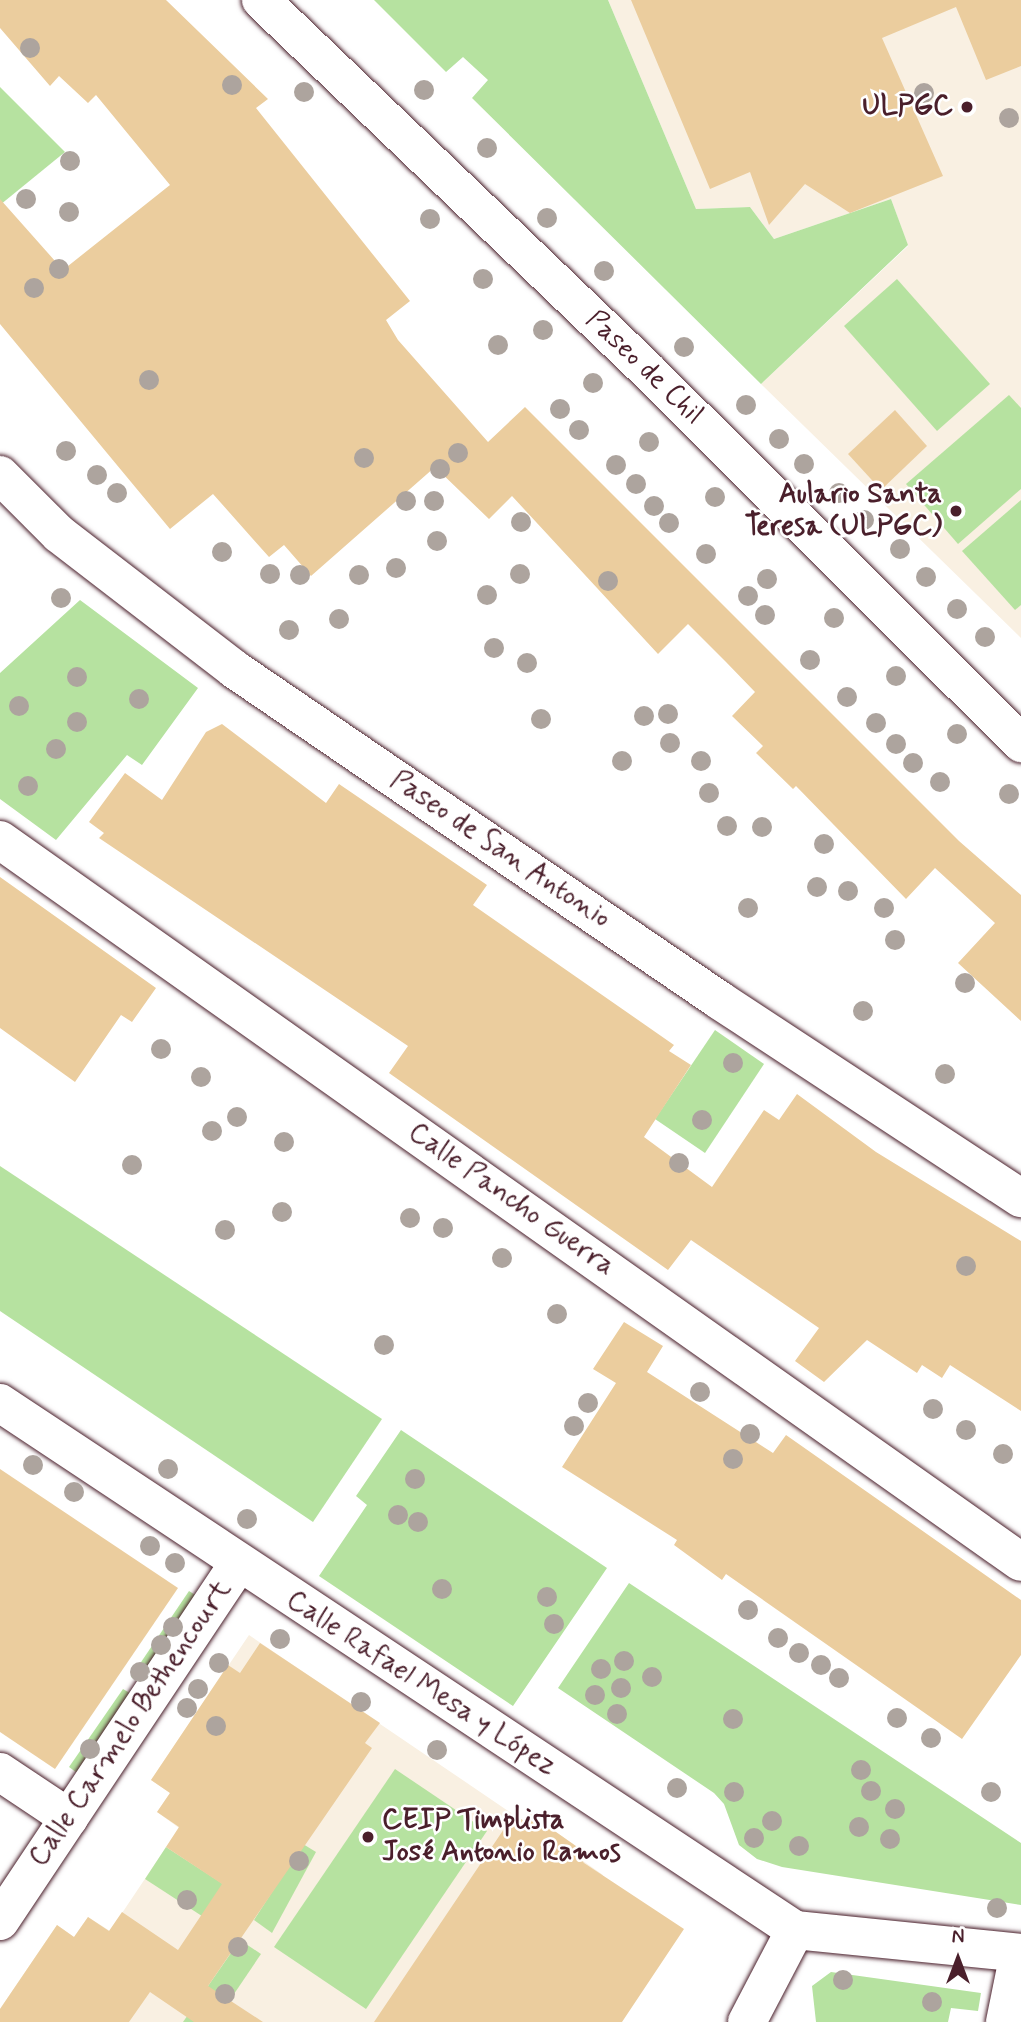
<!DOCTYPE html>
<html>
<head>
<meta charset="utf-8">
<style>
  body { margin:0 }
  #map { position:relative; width:1021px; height:2022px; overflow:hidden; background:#fff; font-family:Mynerve,sans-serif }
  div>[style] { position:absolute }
  .built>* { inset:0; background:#f9f0e2 }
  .green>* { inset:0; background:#b6e2a0 }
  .building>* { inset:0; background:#ebcd9e }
  .roads { filter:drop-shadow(0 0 2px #4a1f2b) drop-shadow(0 0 2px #4a1f2b) }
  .minor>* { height:38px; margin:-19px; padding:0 19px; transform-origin:19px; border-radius:19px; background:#fff }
  .trees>* { width:20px; height:20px; margin:-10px; border-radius:50%; background:#ada49e }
  .dots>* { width:19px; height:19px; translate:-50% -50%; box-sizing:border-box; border:4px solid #fff; border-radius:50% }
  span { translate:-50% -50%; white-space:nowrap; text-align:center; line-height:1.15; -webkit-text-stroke:5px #fff; paint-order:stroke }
  .poi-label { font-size:28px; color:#4a1f2b; font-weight:700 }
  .right { translate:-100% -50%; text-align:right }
  .left { translate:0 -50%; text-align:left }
  .street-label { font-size:28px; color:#4a1f2b }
  .north { position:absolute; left:923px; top:1924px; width:70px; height:70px; -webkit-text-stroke:5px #fff; paint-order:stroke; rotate:0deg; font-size:19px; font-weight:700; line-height:28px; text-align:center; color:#4a1f2b }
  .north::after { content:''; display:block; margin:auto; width:24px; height:32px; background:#4a1f2b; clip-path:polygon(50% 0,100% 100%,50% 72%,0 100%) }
</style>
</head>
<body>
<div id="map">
  <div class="built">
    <div style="clip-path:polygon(608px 0,1021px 0,1021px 638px,761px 384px,908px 246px,891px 199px,774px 239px,750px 207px,696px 209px)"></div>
    <div style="clip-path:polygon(249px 1635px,523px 1821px,529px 1813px,583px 1851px,579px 1858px,603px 1875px,505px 2022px,0 2022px,0 2009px,57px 1925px,74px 1937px,88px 1917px,110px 1931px,179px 1828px,157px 1812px,170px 1793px,151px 1780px)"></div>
  </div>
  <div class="green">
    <div style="clip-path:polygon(374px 0,608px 0,696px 209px,750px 207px,774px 239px,891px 199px,908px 245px,761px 384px,472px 98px,488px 80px,463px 57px,446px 72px)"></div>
    <div style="clip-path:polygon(0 87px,65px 152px,0 205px)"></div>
    <div style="clip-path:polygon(897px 279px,990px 384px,937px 431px,844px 326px)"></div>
    <div style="clip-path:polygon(1009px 395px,1021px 408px,1021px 489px,958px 544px,906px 484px)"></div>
    <div style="clip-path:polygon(1021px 500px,1021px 605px,1015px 610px,962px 551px)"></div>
    <div style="clip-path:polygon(80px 600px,198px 688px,142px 765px,127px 755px,56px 840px,0 799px,0 673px)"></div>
    <div style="clip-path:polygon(715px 1030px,764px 1064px,705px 1153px,655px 1119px)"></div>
    <div style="clip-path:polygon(0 1166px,382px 1419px,313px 1522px,0 1311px)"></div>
    <div style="clip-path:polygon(401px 1430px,607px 1568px,513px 1706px,319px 1576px,367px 1505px,356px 1496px)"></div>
    <div style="clip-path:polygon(629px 1583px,1021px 1843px,1021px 1905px,782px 1867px,757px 1859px,739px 1845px,724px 1804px,714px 1793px,558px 1688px)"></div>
    <div style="clip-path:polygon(189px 1591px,200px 1598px,142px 1684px,131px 1677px)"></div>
    <div style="clip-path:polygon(123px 1689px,135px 1696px,80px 1775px,69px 1767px)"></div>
    <div style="clip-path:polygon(395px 1769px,487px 1831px,366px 2009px,274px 1947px)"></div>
    <div style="clip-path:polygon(303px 1844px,316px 1852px,272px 1933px,254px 1920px)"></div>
    <div style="clip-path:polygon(166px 1847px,223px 1884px,228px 1933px,145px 1879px)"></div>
    <div style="clip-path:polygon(240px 1940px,261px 1954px,215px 2022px,183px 2022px)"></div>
    <div style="clip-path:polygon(831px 1972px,981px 1993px,978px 2011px,951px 2008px,948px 2022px,816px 2022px,812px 1986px)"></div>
  </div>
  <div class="building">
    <div style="clip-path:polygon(0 0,166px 0,268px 99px,256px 108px,410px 301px,386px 320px,398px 340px,488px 442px,525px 407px,959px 841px,1021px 895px,1021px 1021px,958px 963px,995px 923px,935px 868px,906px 899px,796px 786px,793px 789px,756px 753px,763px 746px,732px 716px,755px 692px,726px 662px,688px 624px,658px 654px,512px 496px,489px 519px,435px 467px,311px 576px,284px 545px,269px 557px,213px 494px,170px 529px,0 324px,0 199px,63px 270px,170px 185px,96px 95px,88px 103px,59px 76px,50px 86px,0 28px)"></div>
    <div style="clip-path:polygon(631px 0,1021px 0,1021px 66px,986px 80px,956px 7px,882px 38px,943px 176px,850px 213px,805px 184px,769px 225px,750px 172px,710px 189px)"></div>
    <div style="clip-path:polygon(895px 410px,927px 446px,881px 490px,848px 454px)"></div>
    <div style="clip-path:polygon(222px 724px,326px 803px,339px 784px,487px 885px,473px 905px,674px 1045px,669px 1051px,691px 1065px,644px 1137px,712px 1187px,764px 1110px,779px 1120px,797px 1094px,876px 1152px,1021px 1241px,1021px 1411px,950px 1365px,942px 1378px,922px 1365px,917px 1373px,867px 1340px,824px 1382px,795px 1361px,819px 1328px,691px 1240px,668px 1270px,389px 1073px,408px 1046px,99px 838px,104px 833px,89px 822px,125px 773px,162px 800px,206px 732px)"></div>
    <div style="clip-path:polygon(0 877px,156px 988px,132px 1022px,121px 1015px,75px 1082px,0 1028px)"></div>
    <div style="clip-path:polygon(624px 1322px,663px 1346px,647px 1372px,773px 1453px,786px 1435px,1021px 1600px,1021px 1655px,962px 1739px,726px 1574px,722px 1580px,674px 1545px,677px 1540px,562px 1467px,616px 1383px,593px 1369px)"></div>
    <div style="clip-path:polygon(0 1469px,178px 1588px,55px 1769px,0 1732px)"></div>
    <div style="clip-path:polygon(260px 1643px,380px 1723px,365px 1743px,372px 1748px,208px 1986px,263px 2022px,194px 2022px,150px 1992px,129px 2022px,0 2022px,0 2009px,57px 1925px,74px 1937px,88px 1917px,109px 1931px,122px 1912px,178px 1950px,222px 1884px,166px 1847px,179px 1827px,157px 1812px,170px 1793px,151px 1780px,228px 1665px,240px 1673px)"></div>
    <div style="clip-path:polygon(529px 1813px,583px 1851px,579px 1857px,584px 1863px,684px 1929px,622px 2022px,374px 2022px,514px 1814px,524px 1821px)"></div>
  </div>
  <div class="roads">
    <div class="minor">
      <div style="left:261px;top:0;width:533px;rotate:43.78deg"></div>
      <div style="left:646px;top:369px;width:530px;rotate:44.92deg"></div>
      <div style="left:0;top:475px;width:83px;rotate:45deg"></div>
      <div style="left:59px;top:534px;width:221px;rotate:37.6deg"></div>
      <div style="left:234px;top:669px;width:587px;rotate:34.31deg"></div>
      <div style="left:719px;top:1000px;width:361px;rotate:33.3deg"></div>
      <div style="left:0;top:840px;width:1250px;rotate:35.27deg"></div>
      <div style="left:0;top:1403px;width:954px;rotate:33.54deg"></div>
      <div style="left:795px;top:1930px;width:227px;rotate:5.8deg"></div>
      <div style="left:0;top:1772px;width:83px;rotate:33.7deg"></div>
      <div style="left:0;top:1921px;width:430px;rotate:-56.3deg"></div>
      <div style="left:747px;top:2022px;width:104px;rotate:-62.4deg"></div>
      <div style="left:1005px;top:2022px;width:70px;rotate:-78.5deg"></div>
    </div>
  </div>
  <div class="trees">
    <div style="left:30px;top:48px"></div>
    <div style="left:232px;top:85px"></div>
    <div style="left:424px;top:90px"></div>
    <div style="left:304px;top:92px"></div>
    <div style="left:924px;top:93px"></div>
    <div style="left:1009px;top:118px"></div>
    <div style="left:487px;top:148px"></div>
    <div style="left:70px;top:161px"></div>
    <div style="left:26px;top:199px"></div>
    <div style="left:69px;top:212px"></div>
    <div style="left:547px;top:218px"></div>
    <div style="left:430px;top:219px"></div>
    <div style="left:59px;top:269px"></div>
    <div style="left:604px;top:271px"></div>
    <div style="left:483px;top:279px"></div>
    <div style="left:34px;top:288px"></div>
    <div style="left:543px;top:330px"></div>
    <div style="left:498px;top:345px"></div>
    <div style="left:684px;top:347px"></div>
    <div style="left:149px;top:380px"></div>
    <div style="left:593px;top:383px"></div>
    <div style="left:746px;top:405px"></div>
    <div style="left:560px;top:409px"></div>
    <div style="left:579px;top:430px"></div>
    <div style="left:779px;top:439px"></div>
    <div style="left:649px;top:442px"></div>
    <div style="left:66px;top:451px"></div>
    <div style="left:458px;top:453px"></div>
    <div style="left:364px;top:458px"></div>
    <div style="left:804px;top:464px"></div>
    <div style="left:616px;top:465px"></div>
    <div style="left:440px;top:469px"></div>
    <div style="left:97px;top:475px"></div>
    <div style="left:636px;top:484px"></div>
    <div style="left:117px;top:493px"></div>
    <div style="left:839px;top:493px"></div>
    <div style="left:715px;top:497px"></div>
    <div style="left:406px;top:501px"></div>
    <div style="left:434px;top:501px"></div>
    <div style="left:654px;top:506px"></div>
    <div style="left:864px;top:520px"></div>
    <div style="left:521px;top:522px"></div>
    <div style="left:669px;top:523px"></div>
    <div style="left:437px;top:541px"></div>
    <div style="left:900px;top:549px"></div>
    <div style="left:222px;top:552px"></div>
    <div style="left:706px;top:554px"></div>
    <div style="left:396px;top:568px"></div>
    <div style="left:270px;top:574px"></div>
    <div style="left:520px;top:574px"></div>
    <div style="left:300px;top:575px"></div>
    <div style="left:359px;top:575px"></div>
    <div style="left:926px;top:577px"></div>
    <div style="left:767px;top:579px"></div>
    <div style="left:608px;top:581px"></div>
    <div style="left:487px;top:595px"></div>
    <div style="left:748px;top:596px"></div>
    <div style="left:61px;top:598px"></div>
    <div style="left:957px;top:609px"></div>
    <div style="left:765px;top:615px"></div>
    <div style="left:834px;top:618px"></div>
    <div style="left:339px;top:619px"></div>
    <div style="left:289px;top:630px"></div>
    <div style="left:985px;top:637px"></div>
    <div style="left:494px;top:648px"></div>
    <div style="left:810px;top:660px"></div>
    <div style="left:527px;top:663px"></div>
    <div style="left:896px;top:676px"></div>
    <div style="left:77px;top:677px"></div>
    <div style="left:847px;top:697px"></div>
    <div style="left:139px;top:699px"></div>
    <div style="left:19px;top:706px"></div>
    <div style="left:668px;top:714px"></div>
    <div style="left:644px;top:716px"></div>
    <div style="left:541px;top:719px"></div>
    <div style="left:77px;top:722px"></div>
    <div style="left:876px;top:723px"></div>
    <div style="left:957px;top:734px"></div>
    <div style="left:670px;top:743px"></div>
    <div style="left:896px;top:744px"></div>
    <div style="left:56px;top:749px"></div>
    <div style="left:622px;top:761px"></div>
    <div style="left:701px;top:761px"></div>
    <div style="left:913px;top:763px"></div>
    <div style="left:940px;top:782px"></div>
    <div style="left:28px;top:786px"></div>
    <div style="left:709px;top:793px"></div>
    <div style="left:1009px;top:794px"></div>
    <div style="left:727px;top:826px"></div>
    <div style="left:762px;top:827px"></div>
    <div style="left:824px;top:844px"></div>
    <div style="left:817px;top:887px"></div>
    <div style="left:848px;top:891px"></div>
    <div style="left:748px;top:908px"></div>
    <div style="left:884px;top:908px"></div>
    <div style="left:895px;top:940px"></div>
    <div style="left:965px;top:983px"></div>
    <div style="left:863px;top:1011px"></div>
    <div style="left:161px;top:1049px"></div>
    <div style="left:733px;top:1063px"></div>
    <div style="left:945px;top:1074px"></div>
    <div style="left:201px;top:1077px"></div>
    <div style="left:237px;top:1117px"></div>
    <div style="left:702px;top:1120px"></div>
    <div style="left:212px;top:1131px"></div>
    <div style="left:284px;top:1142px"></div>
    <div style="left:679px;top:1163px"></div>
    <div style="left:132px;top:1165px"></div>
    <div style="left:282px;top:1212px"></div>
    <div style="left:410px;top:1218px"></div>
    <div style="left:443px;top:1228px"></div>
    <div style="left:225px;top:1230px"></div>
    <div style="left:502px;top:1258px"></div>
    <div style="left:966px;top:1266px"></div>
    <div style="left:557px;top:1314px"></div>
    <div style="left:384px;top:1345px"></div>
    <div style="left:700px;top:1392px"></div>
    <div style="left:588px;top:1403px"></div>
    <div style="left:933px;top:1409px"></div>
    <div style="left:574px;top:1426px"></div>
    <div style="left:966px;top:1430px"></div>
    <div style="left:750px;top:1434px"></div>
    <div style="left:1003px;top:1454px"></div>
    <div style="left:733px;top:1459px"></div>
    <div style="left:33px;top:1465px"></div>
    <div style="left:168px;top:1469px"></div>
    <div style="left:415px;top:1479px"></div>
    <div style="left:74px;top:1492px"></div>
    <div style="left:398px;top:1515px"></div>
    <div style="left:247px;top:1519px"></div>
    <div style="left:418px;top:1522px"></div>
    <div style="left:150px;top:1546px"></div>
    <div style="left:175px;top:1563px"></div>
    <div style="left:442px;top:1589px"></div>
    <div style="left:547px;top:1597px"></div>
    <div style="left:748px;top:1610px"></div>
    <div style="left:554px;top:1624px"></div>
    <div style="left:173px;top:1627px"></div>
    <div style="left:778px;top:1638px"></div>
    <div style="left:280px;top:1639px"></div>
    <div style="left:161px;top:1645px"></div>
    <div style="left:799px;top:1653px"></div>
    <div style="left:624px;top:1661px"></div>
    <div style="left:219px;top:1663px"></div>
    <div style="left:821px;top:1665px"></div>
    <div style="left:601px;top:1669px"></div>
    <div style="left:140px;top:1672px"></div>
    <div style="left:652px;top:1677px"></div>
    <div style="left:839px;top:1678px"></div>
    <div style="left:621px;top:1688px"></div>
    <div style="left:198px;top:1689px"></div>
    <div style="left:595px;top:1695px"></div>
    <div style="left:361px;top:1702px"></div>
    <div style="left:187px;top:1708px"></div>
    <div style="left:617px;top:1714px"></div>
    <div style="left:897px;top:1718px"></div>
    <div style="left:733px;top:1719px"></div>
    <div style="left:216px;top:1726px"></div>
    <div style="left:931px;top:1738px"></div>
    <div style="left:90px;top:1749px"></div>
    <div style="left:437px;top:1750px"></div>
    <div style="left:861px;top:1770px"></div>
    <div style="left:677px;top:1788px"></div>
    <div style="left:871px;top:1791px"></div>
    <div style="left:734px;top:1792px"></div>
    <div style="left:991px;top:1792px"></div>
    <div style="left:895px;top:1809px"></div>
    <div style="left:772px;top:1821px"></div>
    <div style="left:859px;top:1827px"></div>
    <div style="left:754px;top:1838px"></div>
    <div style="left:890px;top:1839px"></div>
    <div style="left:799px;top:1846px"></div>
    <div style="left:299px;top:1861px"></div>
    <div style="left:187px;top:1900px"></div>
    <div style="left:997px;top:1908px"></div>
    <div style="left:238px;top:1947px"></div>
    <div style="left:843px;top:1980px"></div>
    <div style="left:225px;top:1994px"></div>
    <div style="left:932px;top:2002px"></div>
  </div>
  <div class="dots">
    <div style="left:967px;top:107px;background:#4a1f2b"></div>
    <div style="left:956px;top:511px;background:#4a1f2b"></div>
    <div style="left:368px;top:1837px;background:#4a1f2b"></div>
  </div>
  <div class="poi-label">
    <span class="right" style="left:953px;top:107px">ULPGC</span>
    <span class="right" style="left:942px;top:511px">Aulario Santa<br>Teresa (ULPGC)</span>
    <span class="left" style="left:382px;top:1837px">CEIP Timplista<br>José Antonio Ramos</span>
  </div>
  <div class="street-label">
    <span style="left:644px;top:368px;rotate:44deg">Paseo de Chil</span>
    <span style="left:500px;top:850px;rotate:34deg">Paseo de San Antonio</span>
    <span style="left:511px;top:1200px;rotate:35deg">Calle Pancho Guerra</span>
    <span style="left:421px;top:1684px;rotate:33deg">Calle Rafael Mesa y López</span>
    <span style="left:131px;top:1724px;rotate:-56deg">Calle Carmelo Bethencourt</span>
  </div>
  <div class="north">N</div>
</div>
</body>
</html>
